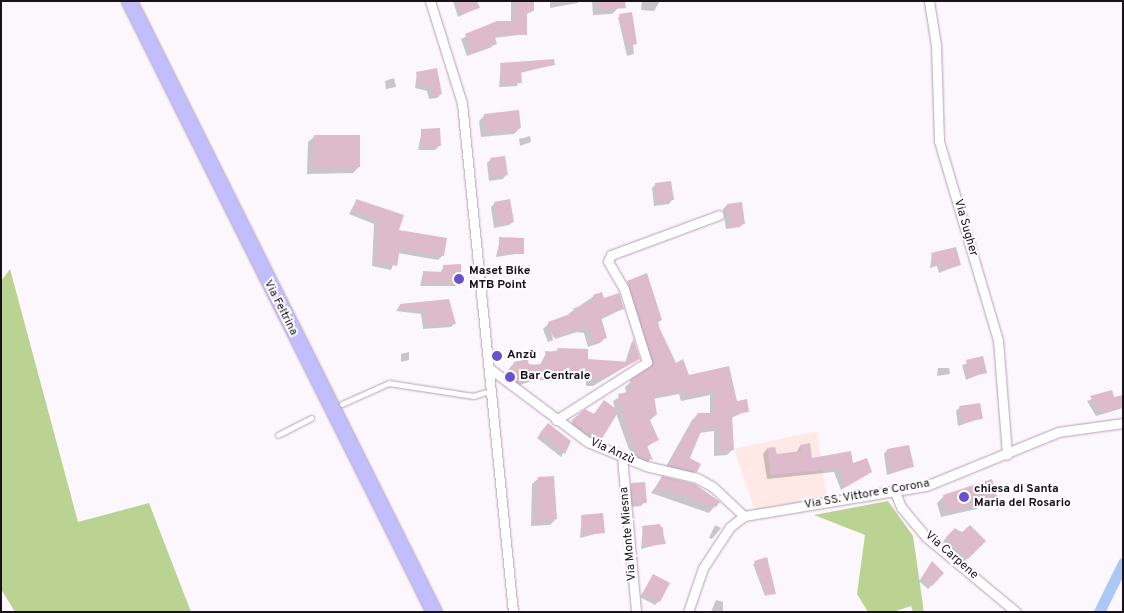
<!DOCTYPE html>
<html>
<head>
<meta charset="utf-8">
<style>
  body { margin:0 }
  #map { position:relative; width:1124px; height:613px; overflow:hidden; background:#fcf7fc; font-family:Overpass,sans-serif }
  div>[style] { position:absolute }
  .education>* { inset:0; background:#ffe9e6 }
  .green>* { inset:0; background:#bbd392 }
  .shadow>* { inset:0; background:#0003 }
  .canal>* { height:11px; margin:-5.5px; padding:0 5.5px; transform-origin:5.5px; border-radius:5.5px; background:#abc8f7 }
  .building>* { inset:0; background:#debbca }
  .roads { filter:drop-shadow(0 0 1px #b59eb7) drop-shadow(0 0 1px #b59eb7) }
  .service>* { height:4.5px; margin:-2.25px; padding:0 2.25px; transform-origin:2.25px; border-radius:2.25px; background:#fff }
  .minor>* { height:9px; margin:-4.5px; padding:0 4.5px; transform-origin:4.5px; border-radius:4.5px; background:#fff }
  .primary>* { height:15px; margin:-7.5px; padding:0 7.5px; transform-origin:7.5px; border-radius:7.5px; background:#c2bdfc }
  .dots>* { width:14px; height:14px; translate:-50% -50%; box-sizing:border-box; border:2px solid #fff; border-radius:50% }
  span { translate:-50% -50%; white-space:nowrap; text-align:center; line-height:1.15; -webkit-text-stroke:4px #fff; paint-order:stroke }
  .street-label { font-size:12px; color:#191119 }
  .poi-label { font-size:12px; color:#191119; font-weight:700 }
  .left { translate:0 -50%; text-align:left }
  .frame { position:absolute; inset:0; border:2px solid #191119; pointer-events:none }
</style>
</head>
<body>
<div id="map">
  <div class="education">
    <div style="clip-path:polygon(817px 431px,827px 497px,755px 511px,734px 449px)"></div>
  </div>
  <div class="green">
    <div style="clip-path:polygon(10px 269px,78px 522px,149px 503px,191px 612px,15px 612px,1px 589px,1px 281px)"></div>
    <div style="clip-path:polygon(888px 501px,913px 536px,924px 612px,913px 612px,911px 606px,893px 612px,868px 612px,857px 594px,865px 535px,814px 515px)"></div>
  </div>
  <div class="shadow">
    <div style="clip-path:polygon(453px 1px,476px 1px,478px 8px,458px 17px)"></div>
    <div style="clip-path:polygon(511px 1px,531px 1px,533px 11px,525px 15px,525px 34px,494px 38px,492px 47px,467px 56px,461px 39px,497px 22px,511px 22px)"></div>
    <div style="clip-path:polygon(550px 1px,578px 1px,578px 3px,550px 8px)"></div>
    <div style="clip-path:polygon(592px 1px,617px 1px,618px 8px,612px 14px,593px 15px)"></div>
    <div style="clip-path:polygon(642px 1px,660px 1px,654px 11px,641px 10px)"></div>
    <div style="clip-path:polygon(630px 14px,634px 54px,627px 56px,618px 17px)"></div>
    <div style="clip-path:polygon(501px 64px,553px 65px,520px 73px,517px 86px,499px 87px)"></div>
    <div style="clip-path:polygon(417px 73px,441px 94px,437px 98px,429px 99px,427px 91px,415px 88px)"></div>
    <div style="clip-path:polygon(394px 78px,396px 87px,386px 89px,385px 81px)"></div>
    <div style="clip-path:polygon(485px 115px,520px 128px,514px 134px,481px 137px,479px 121px)"></div>
    <div style="clip-path:polygon(422px 130px,439px 146px,435px 150px,418px 150px)"></div>
    <div style="clip-path:polygon(315px 136px,359px 167px,353px 173px,307px 174px,308px 142px)"></div>
    <div style="clip-path:polygon(530px 136px,531px 142px,520px 146px,519px 139px)"></div>
    <div style="clip-path:polygon(491px 159px,506px 175px,503px 179px,489px 181px,487px 163px)"></div>
    <div style="clip-path:polygon(655px 185px,672px 200px,669px 204px,654px 206px,652px 188px)"></div>
    <div style="clip-path:polygon(356px 201px,398px 231px,443px 255px,438px 260px,398px 253px,391px 270px,372px 266px,374px 224px,349px 214px)"></div>
    <div style="clip-path:polygon(495px 203px,513px 222px,509px 225px,494px 228px,491px 207px)"></div>
    <div style="clip-path:polygon(727px 205px,744px 223px,740px 227px,726px 229px,723px 209px)"></div>
    <div style="clip-path:polygon(500px 239px,522px 253px,496px 257px)"></div>
    <div style="clip-path:polygon(932px 254px,959px 265px,939px 273px,937px 266px,930px 268px)"></div>
    <div style="clip-path:polygon(444px 266px,461px 282px,457px 286px,420px 286px,423px 273px,440px 273px)"></div>
    <div style="clip-path:polygon(647px 274px,660px 320px,657px 324px,676px 365px,688px 377px,728px 368px,736px 402px,747px 411px,731px 418px,732px 450px,727px 455px,714px 456px,714px 431px,699px 433px,688px 458px,696px 471px,690px 477px,664px 470px,692px 420px,698px 414px,710px 414px,710px 395px,681px 401px,679px 394px,653px 399px,656px 415px,649px 421px,657px 439px,646px 448px,650px 460px,645px 466px,633px 461px,616px 413px,595px 445px,567px 427px,586px 410px,593px 415px,604px 402px,615px 409px,613px 401px,626px 393px,625px 387px,648px 367px,622px 288px)"></div>
    <div style="clip-path:polygon(594px 296px,622px 309px,600px 320px,606px 337px,600px 343px,588px 347px,584px 333px,577px 332px,555px 339px,550px 324px,553px 340px,548px 342px,543px 329px,549px 323px,572px 315px,568px 314px)"></div>
    <div style="clip-path:polygon(448px 300px,454px 324px,451px 327px,423px 329px,421px 314px,396px 311px,400px 305px)"></div>
    <div style="clip-path:polygon(632px 341px,638px 359px,593px 386px,586px 386px,586px 381px,534px 380px,512px 388px,508px 370px,514px 363px,540px 365px,546px 353px,558px 350px,586px 360px,625px 363px)"></div>
    <div style="clip-path:polygon(409px 352px,409px 360px,401px 362px,401px 354px)"></div>
    <div style="clip-path:polygon(982px 358px,985px 372px,966px 380px,962px 365px)"></div>
    <div style="clip-path:polygon(938px 368px,949px 368px,950px 374px,937px 376px)"></div>
    <div style="clip-path:polygon(1111px 391px,1114px 399px,1123px 396px,1123px 408px,1096px 416px,1087px 401px)"></div>
    <div style="clip-path:polygon(959px 408px,982px 418px,958px 426px,956px 411px)"></div>
    <div style="clip-path:polygon(544px 429px,569px 442px,561px 457px,537px 438px)"></div>
    <div style="clip-path:polygon(800px 446px,811px 459px,871px 471px,841px 490px,834px 472px,767px 479px,763px 454px,767px 449px,776px 456px,796px 453px)"></div>
    <div style="clip-path:polygon(887px 450px,912px 467px,887px 475px,884px 454px)"></div>
    <div style="clip-path:polygon(539px 478px,556px 519px,550px 525px,531px 526px,532px 484px)"></div>
    <div style="clip-path:polygon(662px 478px,715px 506px,709px 513px,651px 493px)"></div>
    <div style="clip-path:polygon(631px 484px,645px 502px,641px 506px,629px 507px)"></div>
    <div style="clip-path:polygon(944px 496px,997px 500px,990px 506px,941px 517px,937px 503px)"></div>
    <div style="clip-path:polygon(582px 516px,603px 532px,580px 538px)"></div>
    <div style="clip-path:polygon(715px 525px,721px 528px,712px 539px,709px 538px)"></div>
    <div style="clip-path:polygon(643px 527px,663px 527px,664px 543px,641px 549px)"></div>
    <div style="clip-path:polygon(955px 529px,984px 541px,964px 562px,943px 541px)"></div>
    <div style="clip-path:polygon(766px 559px,775px 593px,765px 596px,753px 564px)"></div>
    <div style="clip-path:polygon(932px 563px,943px 573px,928px 589px,919px 581px)"></div>
    <div style="clip-path:polygon(653px 575px,659px 601px,655px 605px,640px 597px)"></div>
    <div style="clip-path:polygon(716px 600px,723px 602px,723px 612px,711px 612px)"></div>
  </div>
  <div class="canal">
    <div style="left:1099px;top:612px;width:55px;rotate:-63.9deg"></div>
  </div>
  <div class="building">
    <div style="clip-path:polygon(457px 1px,477px 1px,480px 8px,461px 14px)"></div>
    <div style="clip-path:polygon(515px 1px,534px 1px,534px 11px,527px 11px,527px 35px,494px 34px,497px 44px,471px 53px,465px 34px,497px 21px,514px 21px)"></div>
    <div style="clip-path:polygon(598px 1px,625px 1px,626px 8px,599px 10px)"></div>
    <div style="clip-path:polygon(632px 12px,637px 44px,627px 46px,619px 14px)"></div>
    <div style="clip-path:polygon(554px 59px,555px 65px,521px 71px,522px 83px,502px 84px,500px 63px)"></div>
    <div style="clip-path:polygon(437px 68px,442px 94px,432px 96px,431px 87px,418px 85px,416px 72px)"></div>
    <div style="clip-path:polygon(519px 110px,521px 128px,486px 132px,484px 114px)"></div>
    <div style="clip-path:polygon(440px 128px,441px 146px,421px 147px,421px 129px)"></div>
    <div style="clip-path:polygon(314px 135px,360px 135px,360px 167px,312px 168px)"></div>
    <div style="clip-path:polygon(505px 156px,508px 175px,492px 177px,490px 158px)"></div>
    <div style="clip-path:polygon(671px 181px,674px 200px,657px 202px,655px 183px)"></div>
    <div style="clip-path:polygon(356px 199px,404px 215px,399px 230px,447px 238px,444px 256px,400px 249px,397px 266px,376px 262px,378px 220px,353px 210px)"></div>
    <div style="clip-path:polygon(510px 199px,514px 222px,498px 225px,494px 202px)"></div>
    <div style="clip-path:polygon(742px 202px,745px 224px,730px 226px,727px 204px)"></div>
    <div style="clip-path:polygon(499px 237px,524px 238px,524px 254px,499px 254px)"></div>
    <div style="clip-path:polygon(956px 247px,961px 265px,943px 270px,941px 263px,934px 265px,931px 253px)"></div>
    <div style="clip-path:polygon(461px 264px,462px 282px,423px 283px,423px 271px,443px 272px,443px 265px)"></div>
    <div style="clip-path:polygon(647px 273px,662px 320px,658px 322px,660px 329px,676px 363px,683px 359px,689px 375px,729px 366px,737px 401px,747px 399px,749px 412px,732px 414px,734px 450px,719px 451px,719px 426px,702px 429px,690px 458px,701px 464px,697px 472px,668px 465px,698px 413px,716px 413px,715px 390px,686px 396px,685px 390px,654px 395px,657px 415px,648px 416px,659px 440px,647px 446px,653px 460px,638px 456px,624px 422px,618px 394px,632px 391px,630px 380px,653px 364px,627px 281px)"></div>
    <div style="clip-path:polygon(602px 292px,604px 298px,619px 293px,624px 309px,601px 317px,607px 338px,594px 342px,589px 327px,584px 327px,553px 337px,548px 322px,581px 310px,572px 309px,595px 300px,593px 295px)"></div>
    <div style="clip-path:polygon(449px 299px,456px 324px,426px 326px,424px 310px,399px 308px,400px 304px)"></div>
    <div style="clip-path:polygon(633px 338px,640px 359px,601px 380px,592px 380px,592px 375px,537px 374px,538px 378px,518px 382px,514px 373px,514px 362px,528px 359px,529px 366px,546px 363px,545px 351px,558px 352px,557px 348px,588px 349px,588px 359px,630px 362px)"></div>
    <div style="clip-path:polygon(983px 356px,987px 373px,969px 377px,966px 360px)"></div>
    <div style="clip-path:polygon(1112px 390px,1114px 397px,1123px 395px,1123px 406px,1100px 413px,1090px 396px)"></div>
    <div style="clip-path:polygon(604px 400px,619px 411px,601px 440px,571px 421px,585px 409px,594px 414px)"></div>
    <div style="clip-path:polygon(980px 403px,983px 419px,962px 422px,959px 406px)"></div>
    <div style="clip-path:polygon(548px 423px,571px 441px,565px 454px,540px 433px)"></div>
    <div style="clip-path:polygon(810px 443px,812px 458px,851px 451px,853px 463px,867px 458px,872px 472px,846px 487px,839px 468px,771px 475px,767px 448px,775px 447px,777px 454px,801px 451px,800px 445px)"></div>
    <div style="clip-path:polygon(909px 445px,914px 467px,891px 471px,887px 449px)"></div>
    <div style="clip-path:polygon(554px 476px,557px 519px,536px 521px,538px 477px)"></div>
    <div style="clip-path:polygon(662px 476px,695px 484px,720px 502px,716px 507px,656px 487px)"></div>
    <div style="clip-path:polygon(992px 479px,998px 500px,947px 511px,943px 495px)"></div>
    <div style="clip-path:polygon(645px 482px,647px 503px,633px 504px,631px 483px)"></div>
    <div style="clip-path:polygon(603px 513px,605px 533px,583px 535px,581px 515px)"></div>
    <div style="clip-path:polygon(660px 524px,666px 544px,644px 546px,642px 526px)"></div>
    <div style="clip-path:polygon(970px 525px,986px 541px,968px 559px,946px 537px,955px 528px,961px 533px)"></div>
    <div style="clip-path:polygon(767px 557px,776px 594px,766px 595px,754px 561px)"></div>
    <div style="clip-path:polygon(932px 561px,944px 573px,932px 586px,922px 577px)"></div>
    <div style="clip-path:polygon(653px 574px,670px 583px,660px 602px,643px 593px)"></div>
  </div>
  <div class="roads">
    <div class="service">
      <div style="left:342px;top:404px;width:51px;rotate:-24.1deg"></div>
      <div style="left:389px;top:383px;width:85px;rotate:8.8deg"></div>
      <div style="left:473px;top:396px;width:18px;rotate:-16deg"></div>
      <div style="left:278px;top:435px;width:37px;rotate:-27deg"></div>
    </div>
    <div class="minor">
      <div style="left:430px;top:1px;width:107px;rotate:72.6deg"></div>
      <div style="left:462px;top:103px;width:512px;rotate:84.28deg"></div>
      <div style="left:929px;top:1px;width:45px;rotate:81deg"></div>
      <div style="left:936px;top:45px;width:96px;rotate:88.2deg"></div>
      <div style="left:939px;top:141px;width:208px;rotate:73.5deg"></div>
      <div style="left:998px;top:340px;width:115px;rotate:85.5deg"></div>
      <div style="left:489px;top:368px;width:124px;rotate:36.8deg"></div>
      <div style="left:588px;top:442px;width:63px;rotate:22.5deg"></div>
      <div style="left:646px;top:466px;width:52px;rotate:13.2deg"></div>
      <div style="left:697px;top:478px;width:18px;rotate:29deg"></div>
      <div style="left:713px;top:487px;width:42px;rotate:43.1deg"></div>
      <div style="left:556px;top:420px;width:108px;rotate:-32.5deg"></div>
      <div style="left:647px;top:362px;width:77px;rotate:-107.5deg"></div>
      <div style="left:624px;top:289px;width:32px;rotate:-120deg"></div>
      <div style="left:608px;top:261px;width:7px;rotate:-63deg"></div>
      <div style="left:611px;top:255px;width:115px;rotate:-20.3deg"></div>
      <div style="left:622px;top:457px;width:156px;rotate:84.8deg"></div>
      <div style="left:895px;top:492px;width:16px;rotate:68deg"></div>
      <div style="left:901px;top:507px;width:39px;rotate:50deg"></div>
      <div style="left:926px;top:537px;width:117px;rotate:39.8deg"></div>
      <div style="left:688px;top:612px;width:46px;rotate:-71.2deg"></div>
      <div style="left:703px;top:568px;width:49px;rotate:-56.6deg"></div>
      <div style="left:730px;top:527px;width:18px;rotate:-38deg"></div>
      <div style="left:744px;top:516px;width:184px;rotate:-9.4deg"></div>
      <div style="left:926px;top:486px;width:143px;rotate:-22.2deg"></div>
      <div style="left:1058px;top:432px;width:66px;rotate:-7.9deg"></div>
    </div>
    <div class="primary">
      <div style="left:129px;top:1px;width:683px;rotate:63.47deg"></div>
    </div>
  </div>
  <div class="dots">
    <div style="left:459px;top:279px;background:#6852cc"></div>
    <div style="left:497px;top:356px;background:#6852cc"></div>
    <div style="left:510px;top:377px;background:#6852cc"></div>
    <div style="left:964px;top:497px;background:#6852cc"></div>
  </div>
  <div class="street-label">
    <span style="left:965px;top:228px;rotate:74deg">Via Sugher</span>
    <span style="left:280px;top:308px;rotate:63deg">Via Feltrina</span>
    <span style="left:612px;top:452px;rotate:24deg">Via Anzù</span>
    <span style="left:867px;top:495px;rotate:-10deg">Via SS. Vittore e Corona</span>
    <span style="left:629px;top:534px;rotate:-95deg">Via Monte Miesna</span>
    <span style="left:951px;top:556px;rotate:41deg">Via Carpene</span>
  </div>
  <div class="poi-label">
    <span class="left" style="left:469px;top:279px">Maset Bike<br>MTB Point</span>
    <span class="left" style="left:507px;top:356px">Anzù</span>
    <span class="left" style="left:520px;top:377px">Bar Centrale</span>
    <span class="left" style="left:974px;top:497px">chiesa di Santa<br>Maria del Rosario</span>
  </div>
  <div class="frame"></div>
</div>
</body>
</html>
